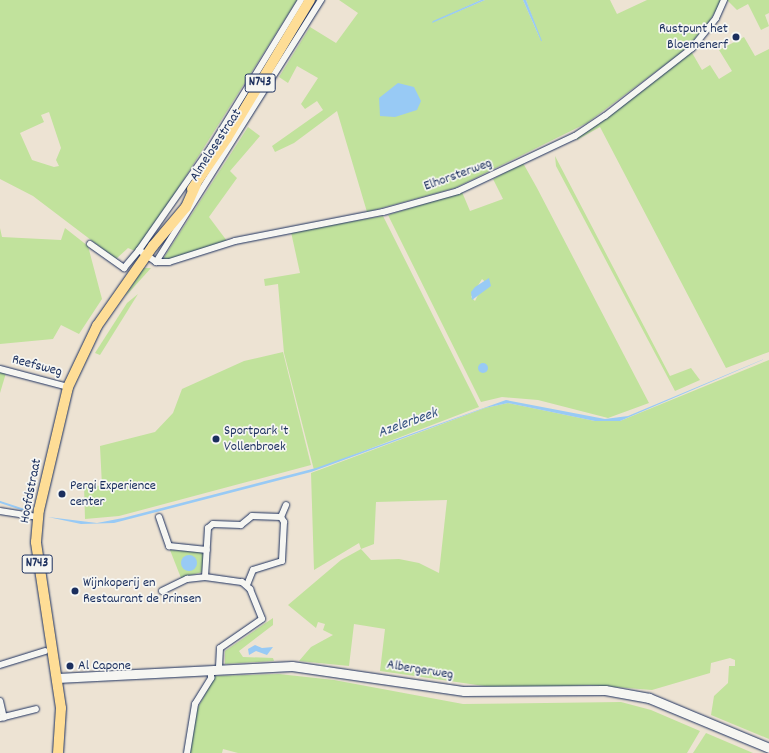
<!DOCTYPE html>
<html>
<head>
<meta charset="utf-8">
<style>
  body { margin:0 }
  #map { position:relative; width:769px; height:753px; overflow:hidden; background:#ede3d3; font-family:Dekko,sans-serif }
  div>[style] { position:absolute }
  .green>* { inset:0; background:#c1e29c }
  .water>* { inset:0; background:#98caf5 }
  .round { border-radius:50% }
  .stream>* { height:2px; margin:-1px; padding:0 1px; transform-origin:1px; border-radius:1px; background:#98caf5 }
  .roads { filter:drop-shadow(0 0 1px #1b2f5e) drop-shadow(0 0 1px #1b2f5e) }
  .minor>* { height:6px; margin:-3px; padding:0 3px; transform-origin:3px; border-radius:3px; background:#f6f6f2 }
  .secondary>* { height:9px; margin:-4.5px; padding:0 4.5px; transform-origin:4.5px; border-radius:4.5px; background:#f6f6f2 }
  .primary>* { height:10px; margin:-5px; padding:0 5px; transform-origin:5px; border-radius:5px; background:#fedd96 }
  .dots>* { width:11px; height:11px; translate:-50% -50%; box-sizing:border-box; border:2px solid #f6f6f2; border-radius:50% }
  span { translate:-50% -50%; white-space:nowrap; text-align:center; line-height:1.15; -webkit-text-stroke:3.5px #f6f6f2; paint-order:stroke }
  .shield-label span { padding:1px 3px; background:#f6f6f2; border:1px solid; border-radius:3px; -webkit-text-stroke-width:0 }
  .shield-label { font-size:13px; color:#1b2f5e; font-weight:700 }
  .poi-label { font-size:14px; color:#1b2f5e }
  .right { translate:-100% -50%; text-align:right }
  .left { translate:0 -50%; text-align:left }
  .street-label { font-size:14px; color:#1b2f5e }
  .water-label { font-size:15px; color:#3a5684; font-style:italic }
</style>
</head>
<body>
<div id="map">
  <div class="green">
    <div style="clip-path:polygon(evenodd,0 0,297px 0,167px 206px,135px 251px,128px 248px,116px 259px,33px 196px,0 179px,0 0,49px 112px,61px 148px,56px 160px,59px 166px,54px 167px,32px 160px,20px 133px,44px 122px,41px 115px,49px 112px)"></div>
    <div style="clip-path:polygon(339px 0,481px 0,433px 22px,485px 0,523px 0,541px 41px,526px 0,610px 0,617px 14px,647px 0,722px 0,709px 22px,686px 49px,587px 123px,455px 188px,367px 212px,337px 111px,294px 143px,275px 152px,272px 146px,323px 110px,317px 101px,305px 109px,301px 104px,318px 78px,297px 66px,288px 83px,279px 77px,310px 27px,336px 43px,358px 13px)"></div>
    <div style="clip-path:polygon(727px 0,769px 0,769px 13px,765px 15px,769px 26px,761px 30px,748px 4px,737px 10px)"></div>
    <div style="clip-path:polygon(744px 37px,755px 56px,769px 49px,769px 352px,726px 368px,600px 127px,577px 140px,577px 136px,617px 110px,691px 51px,702px 70px,710px 65px,719px 79px,732px 71px,719px 50px)"></div>
    <div style="clip-path:polygon(248px 127px,260px 136px,230px 171px,237px 178px,209px 217px,227px 241px,161px 262px)"></div>
    <div style="clip-path:polygon(555px 156px,670px 376px,691px 368px,700px 380px,675px 391px,556px 166px)"></div>
    <div style="clip-path:polygon(evenodd,523px 163px,537px 188px,649px 403px,608px 418px,538px 400px,502px 397px,481px 402px,388px 215px,462px 192px,470px 211px,503px 199px,493px 179px,523px 163px,482px 279px,490px 286px,479px 293px,475px 301px,471px 297px,482px 279px)"></div>
    <div style="clip-path:polygon(383px 216px,479px 407px,314px 470px,284px 353px,278px 284px,265px 286px,264px 279px,300px 273px,291px 232px)"></div>
    <div style="clip-path:polygon(0 228px,2px 237px,61px 240px,65px 228px,88px 246px,102px 299px,79px 334px,61px 325px,53px 339px,0 344px)"></div>
    <div style="clip-path:polygon(143px 268px,151px 268px,125px 297px)"></div>
    <div style="clip-path:polygon(138px 294px,100px 355px,95px 353px,127px 303px)"></div>
    <div style="clip-path:polygon(283px 352px,311px 465px,119px 516px,85px 519px,84px 485px,102px 486px,100px 446px,155px 432px,173px 413px,182px 389px,244px 361px)"></div>
    <div style="clip-path:polygon(evenodd,769px 360px,769px 739px,711px 715px,714px 696px,728px 683px,729px 666px,735px 666px,735px 660px,730px 658px,711px 663px,710px 673px,652px 690px,590px 685px,505px 689px,380px 671px,385px 629px,354px 624px,349px 666px,299px 661px,311px 647px,333px 635px,323px 630px,325px 624px,318px 622px,316px 628px,288px 605px,341px 560px,361px 549px,359px 543px,314px 570px,311px 473px,485px 408px,508px 403px,595px 421px,620px 421px,769px 360px,447px 500px,439px 573px,419px 563px,399px 559px,371px 560px,361px 549px,374px 544px,376px 502px,447px 500px)"></div>
    <div style="clip-path:polygon(0 370px,6px 373px,0 393px)"></div>
    <div style="clip-path:polygon(170px 550px,201px 552px,204px 555px,202px 572px,181px 578px)"></div>
    <div style="clip-path:polygon(273px 618px,273px 625px,239px 651px,243px 657px,273px 658px,274px 661px,225px 664px,225px 651px)"></div>
    <div style="clip-path:polygon(279px 674px,334px 680px,463px 704px,621px 702px,651px 710px,700px 731px,687px 753px,238px 753px,223px 749px,222px 753px,190px 753px,196px 711px,215px 676px)"></div>
    <div style="clip-path:polygon(706px 733px,753px 753px,693px 753px)"></div>
  </div>
  <div class="water">
    <div style="clip-path:polygon(481px 0,485px 0,432px 23px,433px 21px)"></div>
    <div style="clip-path:polygon(523px 0,526px 0,542px 41px,541px 41px)"></div>
    <div style="clip-path:polygon(398px 83px,414px 87px,421px 101px,417px 110px,395px 117px,380px 116px,379px 98px)"></div>
    <div style="clip-path:polygon(489px 278px,491px 286px,472px 300px,471px 292px,475px 287px)"></div>
    <div style="clip-path:polygon(769px 357px,620px 421px,595px 421px,508px 403px,485px 408px,311px 472px,114px 523px,81px 524px,48px 517px,97px 523px,123px 518px,316px 468px,506px 400px,605px 419px,628px 416px)"></div>
    <div class="round" style="left:478px;top:363px;width:10px;height:10px"></div>
    <div class="round" style="left:181px;top:555px;width:16px;height:16px"></div>
    <div style="clip-path:polygon(255px 645px,262px 648px,273px 647px,267px 655px,256px 651px,249px 655px,248px 649px)"></div>
  </div>
  <div class="stream">
    <div style="left:0;top:502px;width:28px;rotate:18deg"></div>
  </div>
  <div class="roads">
    <div class="minor">
      <div style="left:90px;top:244px;width:42px;rotate:35.2deg"></div>
      <div style="left:124px;top:268px;width:23px;rotate:-50deg"></div>
      <div style="left:139px;top:250px;width:21px;rotate:35deg"></div>
      <div style="left:156px;top:262px;width:13px"></div>
      <div style="left:169px;top:262px;width:69px;rotate:-17.7deg"></div>
      <div style="left:235px;top:241px;width:151px;rotate:-11.1deg"></div>
      <div style="left:383px;top:212px;width:78px;rotate:-15.6deg"></div>
      <div style="left:458px;top:191px;width:129px;rotate:-25.2deg"></div>
      <div style="left:575px;top:136px;width:36px;rotate:-34deg"></div>
      <div style="left:605px;top:116px;width:110px;rotate:-38deg"></div>
      <div style="left:692px;top:48px;width:38px;rotate:-51deg"></div>
      <div style="left:716px;top:18px;width:20px;rotate:-66deg"></div>
      <div style="left:139px;top:250px;width:126px;rotate:-55deg"></div>
      <div style="left:211px;top:147px;width:172px;rotate:-58.5deg"></div>
      <div style="left:156px;top:262px;width:310px;rotate:-57.8deg"></div>
      <div style="left:0;top:369px;width:70px;rotate:14.8deg"></div>
      <div style="left:0;top:511px;width:39px;rotate:9deg"></div>
      <div style="left:159px;top:517px;width:31px;rotate:71deg"></div>
      <div style="left:169px;top:546px;width:38px;rotate:6deg"></div>
      <div style="left:281px;top:517px;width:13px;rotate:-67deg"></div>
      <div style="left:205px;top:577px;width:49px;rotate:-86.5deg"></div>
      <div style="left:208px;top:528px;width:6px;rotate:-39deg"></div>
      <div style="left:213px;top:524px;width:28px;rotate:2deg"></div>
      <div style="left:241px;top:525px;width:14px;rotate:-39deg"></div>
      <div style="left:252px;top:516px;width:29px;rotate:2deg"></div>
      <div style="left:281px;top:517px;width:6px;rotate:59deg"></div>
      <div style="left:284px;top:522px;width:39px;rotate:93deg"></div>
      <div style="left:282px;top:561px;width:30px;rotate:163deg"></div>
      <div style="left:253px;top:570px;width:16px;rotate:112deg"></div>
      <div style="left:162px;top:591px;width:28px;rotate:-26deg"></div>
      <div style="left:187px;top:579px;width:18px;rotate:-6deg"></div>
      <div style="left:205px;top:577px;width:37px;rotate:8deg"></div>
      <div style="left:242px;top:582px;width:11px;rotate:41deg"></div>
      <div style="left:250px;top:589px;width:32px;rotate:68deg"></div>
      <div style="left:262px;top:619px;width:51px;rotate:145.4deg"></div>
      <div style="left:220px;top:648px;width:21px;rotate:93deg"></div>
      <div style="left:0;top:665px;width:47px;rotate:-17.3deg"></div>
      <div style="left:0;top:701px;width:17px;rotate:77deg"></div>
      <div style="left:0;top:718px;width:37px;rotate:-14deg"></div>
      <div style="left:187px;top:753px;width:50px;rotate:-80.7deg"></div>
      <div style="left:195px;top:704px;width:31px;rotate:-58deg"></div>
      <div style="left:211px;top:678px;width:8px;rotate:-90deg"></div>
    </div>
    <div class="secondary">
      <div style="left:57px;top:678px;width:235px;rotate:-2.9deg"></div>
      <div style="left:292px;top:666px;width:174px;rotate:8.3deg"></div>
      <div style="left:464px;top:691px;width:141px;rotate:-0.4deg"></div>
      <div style="left:605px;top:690px;width:45px;rotate:10.3deg"></div>
      <div style="left:649px;top:698px;width:130px;rotate:22.6deg"></div>
    </div>
    <div class="primary">
      <div style="left:192px;top:189px;width:62px;rotate:-55.5deg"></div>
      <div style="left:227px;top:138px;width:161px;rotate:-59deg"></div>
      <div style="left:58px;top:753px;width:45px;rotate:-86.2deg"></div>
      <div style="left:61px;top:708px;width:168px;rotate:-98.6deg"></div>
      <div style="left:36px;top:542px;width:32px;rotate:-85deg"></div>
      <div style="left:39px;top:510px;width:126px;rotate:-76.7deg"></div>
      <div style="left:68px;top:387px;width:68px;rotate:-64.6deg"></div>
      <div style="left:97px;top:326px;width:98px;rotate:-55deg"></div>
      <div style="left:153px;top:246px;width:51px;rotate:-49.8deg"></div>
      <div style="left:186px;top:207px;width:24px;rotate:-66deg"></div>
    </div>
  </div>
  <div class="dots">
    <div style="left:736px;top:37px;background:#1b2f5e"></div>
    <div style="left:216px;top:439px;background:#1b2f5e"></div>
    <div style="left:62px;top:494px;background:#1b2f5e"></div>
    <div style="left:75px;top:591px;background:#1b2f5e"></div>
    <div style="left:70px;top:666px;background:#1b2f5e"></div>
  </div>
  <div class="shield-label">
    <span style="left:260px;top:83px">N743</span>
    <span style="left:37px;top:564px">N743</span>
  </div>
  <div class="poi-label">
    <span class="right" style="left:728px;top:37px">Rustpunt het<br>Bloemenerf</span>
    <span class="left" style="left:224px;top:439px">Sportpark 't<br>Vollenbroek</span>
    <span class="left" style="left:70px;top:494px">Pergi Experience<br>center</span>
    <span class="left" style="left:83px;top:591px">Wijnkoperij en<br>Restaurant de Prinsen</span>
    <span class="left" style="left:78px;top:666px">Al Capone</span>
  </div>
  <div class="street-label">
    <span style="left:216px;top:145px;rotate:-57deg">Almelosestraat</span>
    <span style="left:458px;top:175px;rotate:-20deg">Elhorsterweg</span>
    <span style="left:37px;top:366px;rotate:15deg">Reefsweg</span>
    <span style="left:31px;top:491px;rotate:-79deg">Hoofdstraat</span>
    <span style="left:420px;top:670px;rotate:9deg">Albergerweg</span>
  </div>
  <div class="water-label">
    <span style="left:408px;top:424px;rotate:-20deg">Azelerbeek</span>
  </div>
</div>
</body>
</html>
